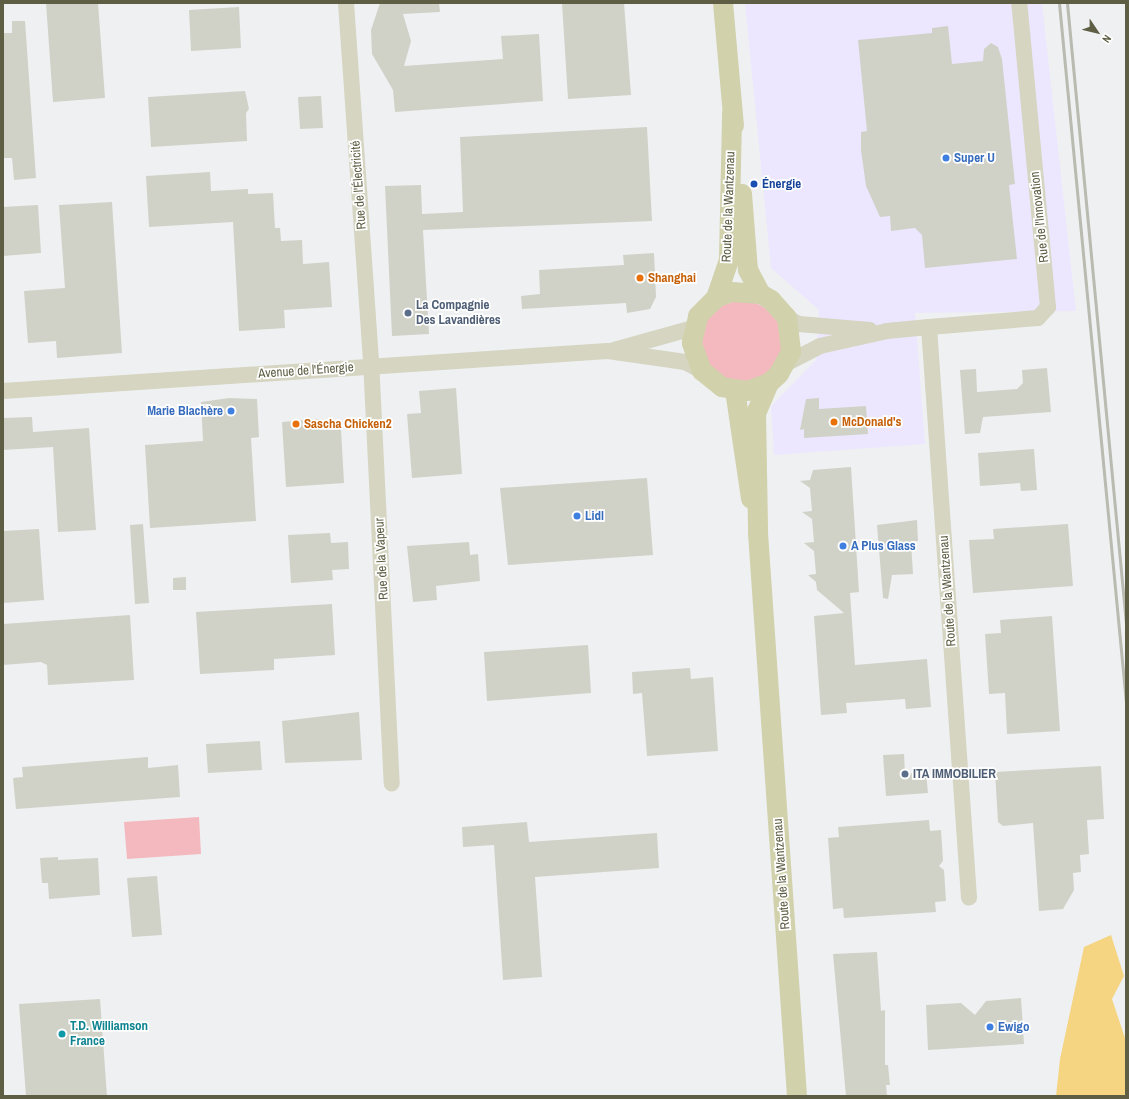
<!DOCTYPE html>
<html>
<head>
<meta charset="utf-8">
<style>
  body { margin:0 }
  #map { position:relative; width:1129px; height:1099px; overflow:hidden; background:#eff0f2; font-family:"Archivo Narrow",sans-serif }
  div>[style] { position:absolute }
  .commercial>* { inset:0; background:#ece7fe }
  .green>* { inset:0; background:#f3b9bf }
  .round { border-radius:50% }
  .water>* { inset:0; background:#f5d482 }
  .building>* { inset:0; background:#d0d2c8 }
  .minor>* { height:16px; margin:-8px; padding:0 8px; transform-origin:8px; border-radius:8px; background:#d5d5c1 }
  .major>* { height:20px; margin:-10px; padding:0 10px; transform-origin:10px; border-radius:10px; background:#d1d1ac }
  .rail>* { height:3px; margin:-1.5px; padding:0 1.5px; transform-origin:1.5px; border-radius:1.5px; background:#b9bab0 }
  .dots>* { width:11px; height:11px; translate:-50% -50%; box-sizing:border-box; border:2px solid #fff; border-radius:50% }
  span { translate:-50% -50%; white-space:nowrap; text-align:center; line-height:1.15; -webkit-text-stroke:3.5px #fff; paint-order:stroke }
  .shop-label { font-size:13px; color:#366cbe; font-weight:700 }
  .left { translate:0 -50%; text-align:left }
  .right { translate:-100% -50%; text-align:right }
  .transit-label { font-size:13px; color:#164399; font-weight:700 }
  .street-label { font-size:13px; color:#5e5e45 }
  .food-label { font-size:13px; color:#c56008; font-weight:700 }
  .service-label { font-size:13px; color:#4e5e75; font-weight:700 }
  .culture-label { font-size:13px; color:#0d838f; font-weight:700 }
  .frame { position:absolute; inset:0; border:4px solid #5e5e45; pointer-events:none }
  .north { position:absolute; left:1077px; top:12px; width:40px; height:40px; -webkit-text-stroke:3px #fff; paint-order:stroke; rotate:125deg; font-size:11px; font-weight:700; line-height:16px; text-align:center; color:#5e5e45 }
  .north::after { content:''; display:block; margin:auto; width:14px; height:18px; background:#5e5e45; clip-path:polygon(50% 0,100% 100%,50% 72%,0 100%) }
</style>
</head>
<body>
<div id="map">
  <div class="commercial">
    <div style="clip-path:polygon(745px 3px,1042px 3px,1076px 311px,915px 313px,925px 444px,774px 455px,771px 406px,816px 360px,819px 310px,771px 268px)"></div>
  </div>
  <div class="green">
    <div class="round" style="left:701px;top:301px;width:82px;height:82px"></div>
    <div style="clip-path:polygon(199px 817px,201px 854px,127px 859px,124px 822px)"></div>
  </div>
  <div class="water">
    <div style="clip-path:polygon(1111px 935px,1124px 976px,1112px 999px,1126px 1041px,1126px 1096px,1056px 1096px,1060px 1059px,1084px 947px)"></div>
  </div>
  <div class="building">
    <div style="clip-path:polygon(46px 3px,98px 3px,105px 98px,53px 102px)"></div>
    <div style="clip-path:polygon(380px 3px,439px 3px,440px 12px,403px 14px,411px 41px,404px 66px,503px 59px,501px 36px,539px 34px,543px 101px,395px 112px,393px 90px,372px 54px,371px 30px)"></div>
    <div style="clip-path:polygon(562px 3px,624px 3px,631px 95px,568px 99px)"></div>
    <div style="clip-path:polygon(239px 7px,241px 48px,191px 51px,189px 10px)"></div>
    <div style="clip-path:polygon(12px 21px,25px 21px,36px 178px,14px 180px,12px 158px,3px 158px,3px 33px,12px 33px)"></div>
    <div style="clip-path:polygon(948px 26px,952px 64px,983px 61px,984px 49px,991px 43px,998px 47px,1002px 59px,1015px 184px,1009px 185px,1017px 259px,925px 268px,922px 235px,915px 228px,891px 231px,890px 216px,880px 217px,866px 186px,861px 150px,861px 132px,867px 131px,858px 40px,932px 33px,932px 28px)"></div>
    <div style="clip-path:polygon(245px 91px,249px 109px,246px 113px,247px 141px,151px 147px,148px 97px)"></div>
    <div style="clip-path:polygon(321px 96px,323px 128px,300px 129px,298px 97px)"></div>
    <div style="clip-path:polygon(647px 127px,652px 221px,423px 230px,429px 334px,392px 336px,385px 186px,421px 185px,422px 214px,463px 212px,460px 137px)"></div>
    <div style="clip-path:polygon(210px 172px,211px 191px,248px 189px,248px 194px,273px 193px,275px 228px,280px 228px,281px 241px,302px 240px,303px 264px,329px 262px,332px 307px,284px 310px,285px 328px,239px 331px,233px 222px,149px 227px,146px 176px)"></div>
    <div style="clip-path:polygon(112px 202px,122px 353px,57px 358px,56px 341px,28px 343px,24px 291px,65px 288px,59px 205px)"></div>
    <div style="clip-path:polygon(38px 205px,41px 253px,3px 256px,3px 207px)"></div>
    <div style="clip-path:polygon(654px 253px,656px 297px,650px 309px,627px 313px,626px 303px,522px 309px,521px 296px,540px 294px,539px 270px,624px 265px,623px 255px)"></div>
    <div style="clip-path:polygon(1047px 368px,1051px 412px,983px 417px,980px 433px,965px 434px,960px 370px,976px 369px,977px 392px,1017px 389px,1023px 383px,1022px 370px)"></div>
    <div style="clip-path:polygon(456px 388px,462px 474px,412px 478px,407px 414px,421px 413px,419px 391px)"></div>
    <div style="clip-path:polygon(229px 398px,257px 399px,259px 437px,251px 438px,256px 521px,150px 528px,145px 445px,203px 441px,201px 402px)"></div>
    <div style="clip-path:polygon(819px 398px,819px 409px,866px 406px,868px 434px,804px 438px,804px 429px,800px 430px,806px 399px)"></div>
    <div style="clip-path:polygon(32px 417px,33px 432px,89px 428px,96px 530px,58px 532px,53px 447px,3px 450px,3px 418px)"></div>
    <div style="clip-path:polygon(320px 419px,321px 430px,341px 429px,344px 483px,286px 487px,282px 422px)"></div>
    <div style="clip-path:polygon(1034px 449px,1037px 490px,1021px 491px,1020px 483px,980px 486px,978px 453px)"></div>
    <div style="clip-path:polygon(851px 467px,859px 592px,850px 593px,855px 665px,927px 659px,931px 707px,906px 709px,905px 699px,846px 703px,847px 713px,821px 715px,814px 616px,844px 613px,817px 590px,816px 582px,808px 575px,816px 574px,814px 551px,804px 543px,814px 542px,812px 519px,802px 512px,812px 511px,810px 488px,800px 481px,810px 480px,813px 470px)"></div>
    <div style="clip-path:polygon(647px 478px,653px 555px,508px 565px,500px 488px)"></div>
    <div style="clip-path:polygon(917px 520px,918px 541px,911px 541px,913px 574px,892px 575px,888px 599px,883px 598px,877px 525px)"></div>
    <div style="clip-path:polygon(143px 524px,149px 603px,135px 604px,130px 525px)"></div>
    <div style="clip-path:polygon(1068px 524px,1073px 586px,973px 593px,969px 540px,994px 539px,993px 529px)"></div>
    <div style="clip-path:polygon(39px 529px,44px 600px,3px 603px,3px 531px)"></div>
    <div style="clip-path:polygon(330px 533px,331px 543px,348px 542px,349px 569px,332px 570px,333px 580px,291px 583px,288px 535px)"></div>
    <div style="clip-path:polygon(469px 542px,470px 555px,478px 554px,480px 581px,436px 586px,437px 600px,413px 602px,407px 546px)"></div>
    <div style="clip-path:polygon(186px 577px,186px 590px,173px 590px,173px 578px)"></div>
    <div style="clip-path:polygon(332px 604px,335px 655px,274px 659px,274px 670px,200px 674px,196px 612px)"></div>
    <div style="clip-path:polygon(130px 615px,134px 680px,48px 685px,47px 665px,41px 662px,3px 665px,3px 624px)"></div>
    <div style="clip-path:polygon(1052px 616px,1060px 731px,1007px 734px,1005px 693px,989px 694px,985px 634px,1001px 633px,1000px 620px)"></div>
    <div style="clip-path:polygon(588px 645px,591px 693px,487px 701px,484px 652px)"></div>
    <div style="clip-path:polygon(690px 668px,691px 679px,713px 677px,718px 751px,647px 756px,642px 693px,633px 694px,632px 672px)"></div>
    <div style="clip-path:polygon(359px 712px,362px 760px,285px 763px,282px 721px)"></div>
    <div style="clip-path:polygon(260px 741px,262px 770px,208px 773px,206px 744px)"></div>
    <div style="clip-path:polygon(904px 754px,905px 774px,926px 772px,928px 793px,886px 796px,883px 755px)"></div>
    <div style="clip-path:polygon(148px 757px,148px 768px,178px 765px,180px 797px,16px 809px,13px 778px,23px 777px,22px 767px)"></div>
    <div style="clip-path:polygon(1101px 766px,1104px 819px,1087px 820px,1089px 854px,1080px 855px,1081px 872px,1073px 873px,1074px 890px,1063px 909px,1039px 911px,1033px 823px,1003px 826px,998px 822px,995px 772px)"></div>
    <div style="clip-path:polygon(929px 820px,930px 831px,941px 830px,943px 861px,939px 866px,944px 870px,946px 901px,935px 902px,936px 912px,844px 918px,843px 908px,833px 909px,828px 838px,839px 837px,838px 827px)"></div>
    <div style="clip-path:polygon(527px 822px,529px 842px,657px 833px,659px 868px,535px 877px,542px 977px,503px 980px,494px 845px,463px 847px,462px 827px)"></div>
    <div style="clip-path:polygon(58px 857px,58px 860px,98px 858px,100px 895px,49px 899px,48px 883px,42px 883px,40px 858px)"></div>
    <div style="clip-path:polygon(157px 876px,162px 935px,132px 937px,127px 878px)"></div>
    <div style="clip-path:polygon(877px 952px,881px 1011px,885px 1010px,885px 1065px,888px 1065px,890px 1085px,886px 1085px,887px 1096px,846px 1096px,833px 954px)"></div>
    <div style="clip-path:polygon(1021px 998px,1024px 1044px,928px 1050px,926px 1005px,961px 1003px,975px 1015px,986px 1001px)"></div>
    <div style="clip-path:polygon(100px 999px,107px 1096px,26px 1096px,19px 1004px)"></div>
  </div>
  <div class="minor">
    <div style="left:346px;top:3px;width:358px;rotate:86deg"></div>
    <div style="left:371px;top:360px;width:424px;rotate:87.2deg"></div>
    <div style="left:787px;top:318px;width:13px;rotate:27deg"></div>
    <div style="left:799px;top:324px;width:71px;rotate:4.8deg"></div>
    <div style="left:929px;top:327px;width:109px;rotate:-4.7deg"></div>
    <div style="left:1038px;top:318px;width:15px;rotate:-48deg"></div>
    <div style="left:1048px;top:307px;width:305px;rotate:-95.4deg"></div>
    <div style="left:614px;top:350px;width:82px;rotate:-15.6deg"></div>
    <div style="left:787px;top:363px;width:37px;rotate:-27deg"></div>
    <div style="left:820px;top:346px;width:69px;rotate:-12.6deg"></div>
    <div style="left:887px;top:331px;width:42px;rotate:-5.4deg"></div>
    <div style="left:929px;top:327px;width:572px;rotate:85.99deg"></div>
    <div style="left:3px;top:391px;width:606px;rotate:-3.78deg"></div>
    <div style="left:608px;top:351px;width:78px;rotate:8.1deg"></div>
    <div style="left:685px;top:362px;width:19px;rotate:28deg"></div>
  </div>
  <div class="major">
    <div style="left:723px;top:3px;width:123px;rotate:84.9deg"></div>
    <div style="left:742px;top:194px;width:76px;rotate:85.5deg"></div>
    <div style="left:748px;top:270px;width:27px;rotate:62deg"></div>
    <div style="left:716px;top:298px;width:16px;rotate:-22deg"></div>
    <div style="left:731px;top:292px;width:30px;rotate:4deg"></div>
    <div style="left:761px;top:294px;width:12px;rotate:31deg"></div>
    <div style="left:771px;top:300px;width:24px;rotate:48deg"></div>
    <div style="left:787px;top:318px;width:34px;rotate:83deg"></div>
    <div style="left:791px;top:352px;width:25px;rotate:119deg"></div>
    <div style="left:779px;top:374px;width:13px;rotate:138deg"></div>
    <div style="left:769px;top:383px;width:23px;rotate:160deg"></div>
    <div style="left:747px;top:391px;width:25px;rotate:-171deg"></div>
    <div style="left:722px;top:387px;width:26px;rotate:-141deg"></div>
    <div style="left:702px;top:371px;width:30px;rotate:-110deg"></div>
    <div style="left:692px;top:343px;width:28px;rotate:-77deg"></div>
    <div style="left:698px;top:316px;width:25px;rotate:-45deg"></div>
    <div style="left:716px;top:298px;width:40px;rotate:-71.1deg"></div>
    <div style="left:729px;top:260px;width:147px;rotate:-88.8deg"></div>
    <div style="left:769px;top:383px;width:33px;rotate:113deg"></div>
    <div style="left:756px;top:413px;width:120px;rotate:89deg"></div>
    <div style="left:758px;top:533px;width:564px;rotate:86.04deg"></div>
    <div style="left:735px;top:390px;width:110px;rotate:81.6deg"></div>
  </div>
  <div class="rail">
    <div style="left:1059px;top:3px;width:703px;rotate:84.53deg"></div>
    <div style="left:1067px;top:3px;width:624px;rotate:84.57deg"></div>
  </div>
  <div class="dots">
    <div style="left:946px;top:158px;background:#3f7fe0"></div>
    <div style="left:754px;top:184px;background:#1a4fb4"></div>
    <div style="left:640px;top:278px;background:#e8710a"></div>
    <div style="left:408px;top:313px;background:#5c6f8a"></div>
    <div style="left:231px;top:411px;background:#3f7fe0"></div>
    <div style="left:834px;top:422px;background:#e8710a"></div>
    <div style="left:296px;top:424px;background:#e8710a"></div>
    <div style="left:577px;top:516px;background:#3f7fe0"></div>
    <div style="left:843px;top:546px;background:#3f7fe0"></div>
    <div style="left:905px;top:774px;background:#5c6f8a"></div>
    <div style="left:990px;top:1027px;background:#3f7fe0"></div>
    <div style="left:62px;top:1034px;background:#0f9aa8"></div>
  </div>
  <div class="shop-label">
    <span class="left" style="left:954px;top:158px">Super U</span>
    <span class="right" style="left:223px;top:411px">Marie Blachère</span>
    <span class="left" style="left:585px;top:516px">Lidl</span>
    <span class="left" style="left:851px;top:546px">A Plus Glass</span>
    <span class="left" style="left:998px;top:1027px">Ewigo</span>
  </div>
  <div class="transit-label">
    <span class="left" style="left:762px;top:184px">Énergie</span>
  </div>
  <div class="street-label">
    <span style="left:359px;top:185px;rotate:-94deg">Rue de l'Électricité</span>
    <span style="left:729px;top:207px;rotate:-88deg">Route de la Wantzenau</span>
    <span style="left:1040px;top:217px;rotate:-96deg">Rue de l'Innovation</span>
    <span style="left:306px;top:371px;rotate:-4deg">Avenue de l'Énergie</span>
    <span style="left:382px;top:559px;rotate:-93deg">Rue de la Vapeur</span>
    <span style="left:948px;top:591px;rotate:-94deg">Route de la Wantzenau</span>
    <span style="left:782px;top:874px;rotate:-94deg">Route de la Wantzenau</span>
  </div>
  <div class="food-label">
    <span class="left" style="left:648px;top:278px">Shanghai</span>
    <span class="left" style="left:842px;top:422px">McDonald's</span>
    <span class="left" style="left:304px;top:424px">Sascha Chicken2</span>
  </div>
  <div class="service-label">
    <span class="left" style="left:416px;top:313px">La Compagnie<br>Des Lavandières</span>
    <span class="left" style="left:913px;top:774px">ITA IMMOBILIER</span>
  </div>
  <div class="culture-label">
    <span class="left" style="left:70px;top:1034px">T.D. Williamson<br>France</span>
  </div>
  <div class="frame"></div>
  <div class="north">N</div>
</div>
</body>
</html>
